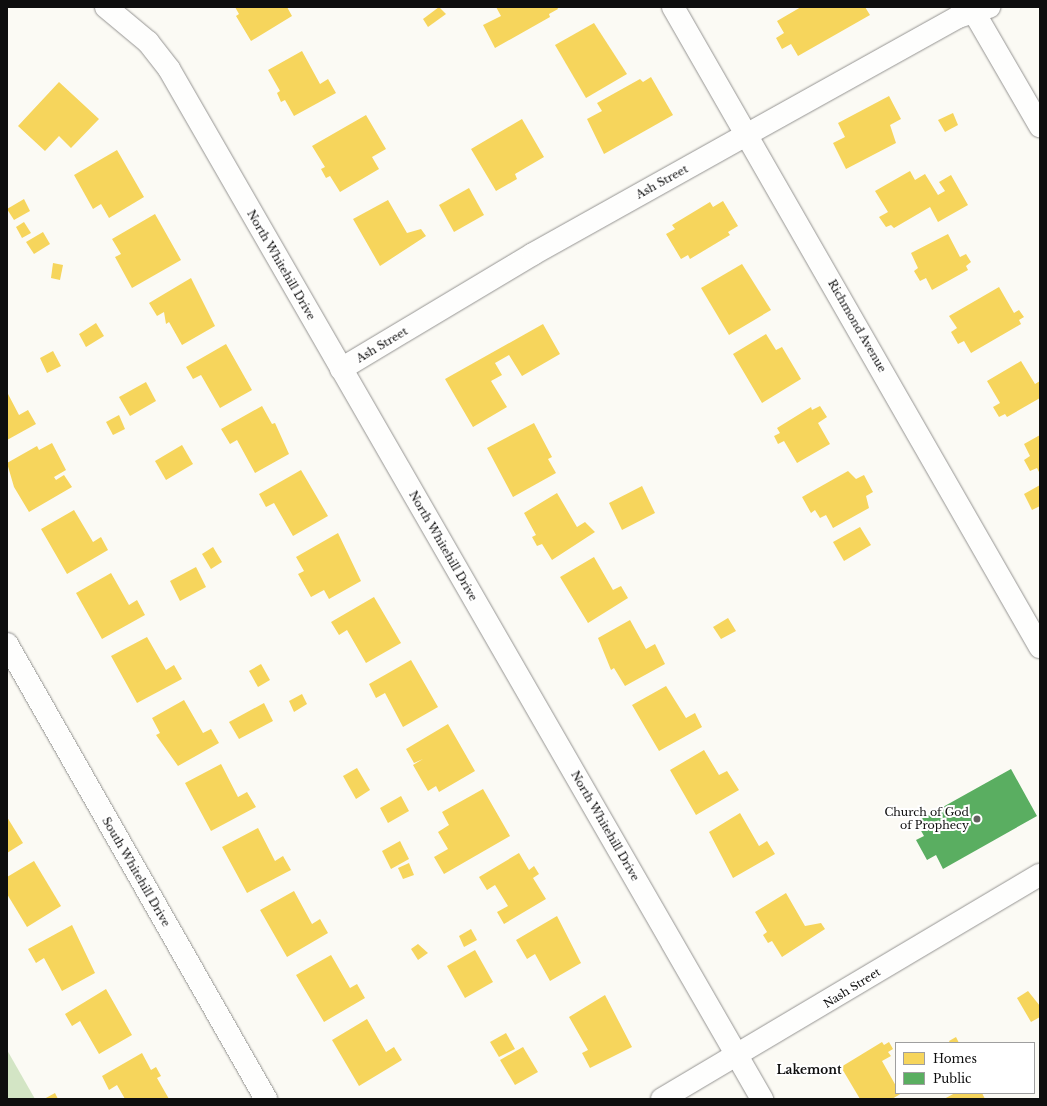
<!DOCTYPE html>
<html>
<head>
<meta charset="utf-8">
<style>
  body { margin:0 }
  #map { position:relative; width:1047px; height:1106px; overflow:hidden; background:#fbfaf4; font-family:"Libre Baskerville",serif }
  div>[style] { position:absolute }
  .forest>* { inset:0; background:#d3e5c5 }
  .homes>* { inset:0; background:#f6d55c }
  .public>* { inset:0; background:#5aae61 }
  .roads { filter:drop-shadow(0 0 1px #959492) drop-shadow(0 0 1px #959492) }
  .minor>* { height:22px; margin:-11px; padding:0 11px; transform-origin:11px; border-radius:11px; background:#fefefd }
  .dots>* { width:11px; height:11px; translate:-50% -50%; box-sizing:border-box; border:2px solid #fff; border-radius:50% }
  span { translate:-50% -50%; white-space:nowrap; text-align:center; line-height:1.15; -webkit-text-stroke:4px #fff; paint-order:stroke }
  .street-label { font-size:11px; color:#0e0e0e }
  .poi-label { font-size:11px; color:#0e0e0e }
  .right { translate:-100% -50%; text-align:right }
  .neighbourhood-label { font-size:12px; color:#0e0e0e; font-weight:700 }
  .frame { position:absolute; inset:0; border:8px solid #0e0e0e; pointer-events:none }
  .legend { position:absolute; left:895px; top:1042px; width:140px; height:52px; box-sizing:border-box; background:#fff; border:1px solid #9f9f9f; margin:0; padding:5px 7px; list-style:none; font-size:12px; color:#0e0e0e }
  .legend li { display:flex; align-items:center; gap:8px; height:20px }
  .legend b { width:20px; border:1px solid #9f9f9f }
</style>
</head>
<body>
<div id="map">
  <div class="forest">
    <div style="clip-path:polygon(7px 1050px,35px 1099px,7px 1099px)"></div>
  </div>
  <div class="homes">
    <div style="clip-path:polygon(235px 7px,287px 7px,292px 16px,251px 41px,236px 16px,239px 14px)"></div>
    <div style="clip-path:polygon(439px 7px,446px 14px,428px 27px,423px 19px)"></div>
    <div style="clip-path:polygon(496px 7px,557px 7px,558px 9px,549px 14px,550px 17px,495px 48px,483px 25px,501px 16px)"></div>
    <div style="clip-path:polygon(801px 7px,865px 7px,870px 15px,798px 56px,791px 44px,782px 49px,776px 38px,784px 33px,777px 21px)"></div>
    <div style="clip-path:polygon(594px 23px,627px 74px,586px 98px,555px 45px)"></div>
    <div style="clip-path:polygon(302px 51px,320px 84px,328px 79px,336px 93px,294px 116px,285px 100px,281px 102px,277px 93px,280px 91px,268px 70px)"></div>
    <div style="clip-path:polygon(651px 77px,673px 115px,604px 154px,587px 119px,602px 111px,597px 103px,640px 79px,643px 82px)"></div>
    <div style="clip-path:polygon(59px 82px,99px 119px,71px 148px,59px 136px,45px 151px,18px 126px)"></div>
    <div style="clip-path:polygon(889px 96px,901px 119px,890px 125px,896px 143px,846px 169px,833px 143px,845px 137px,838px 123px)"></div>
    <div style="clip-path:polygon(953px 113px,958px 125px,945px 132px,938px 120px)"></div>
    <div style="clip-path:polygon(366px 115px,386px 149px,372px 157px,379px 169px,340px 192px,330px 176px,326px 178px,321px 169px,325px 167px,312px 146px)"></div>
    <div style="clip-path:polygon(522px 119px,544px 157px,515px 174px,517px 179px,496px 191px,471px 149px)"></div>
    <div style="clip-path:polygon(117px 150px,144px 197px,109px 218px,101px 204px,93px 209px,74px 175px)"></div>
    <div style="clip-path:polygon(910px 171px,915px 180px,925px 174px,938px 195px,945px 191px,939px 182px,951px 175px,968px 205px,938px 222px,930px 207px,894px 228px,891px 225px,886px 227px,879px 217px,888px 212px,875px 191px)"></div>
    <div style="clip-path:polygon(469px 188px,484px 215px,454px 232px,439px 205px)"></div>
    <div style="clip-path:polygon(24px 199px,30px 211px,14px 220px,7px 209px)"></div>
    <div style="clip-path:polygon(388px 200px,407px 233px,421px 229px,426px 236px,380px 266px,353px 219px)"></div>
    <div style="clip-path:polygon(723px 201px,738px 226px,728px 232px,730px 235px,690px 259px,688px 255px,681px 259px,666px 234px,675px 229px,672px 225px,710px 202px,713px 207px)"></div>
    <div style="clip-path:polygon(155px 214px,181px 260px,132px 288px,115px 257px,121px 254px,112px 239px)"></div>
    <div style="clip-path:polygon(24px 222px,31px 233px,22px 238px,16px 227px)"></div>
    <div style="clip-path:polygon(43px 232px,50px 244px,34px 254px,26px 242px)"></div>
    <div style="clip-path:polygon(948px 234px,960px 257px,966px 254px,971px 262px,966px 266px,968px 270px,932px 290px,926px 278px,920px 281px,914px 271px,918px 268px,911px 253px)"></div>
    <div style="clip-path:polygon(53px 263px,63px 265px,60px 280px,51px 278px)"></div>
    <div style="clip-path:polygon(742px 264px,771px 310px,729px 335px,701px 288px)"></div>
    <div style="clip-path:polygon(191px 278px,215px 326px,182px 345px,169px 322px,166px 324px,164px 312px,157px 316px,149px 303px)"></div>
    <div style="clip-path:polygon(999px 287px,1014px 313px,1019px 310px,1024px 317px,1019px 320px,1021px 324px,971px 353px,964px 341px,958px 344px,951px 332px,957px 328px,949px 316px)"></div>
    <div style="clip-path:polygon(96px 323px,104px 336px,86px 347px,79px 334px)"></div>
    <div style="clip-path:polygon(543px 324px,560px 354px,522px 376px,509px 355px,495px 363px,502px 375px,491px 381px,507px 407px,473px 427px,445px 379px)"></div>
    <div style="clip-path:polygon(766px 334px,776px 350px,782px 347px,801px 379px,762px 403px,733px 354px)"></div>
    <div style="clip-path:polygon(226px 344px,252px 390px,220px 408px,201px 375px,193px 379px,186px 367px)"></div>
    <div style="clip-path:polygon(53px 351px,61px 366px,47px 373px,40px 358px)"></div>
    <div style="clip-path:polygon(1021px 361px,1035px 384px,1040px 381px,1040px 398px,1007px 417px,1005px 414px,999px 417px,993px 407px,1000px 403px,987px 381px)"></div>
    <div style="clip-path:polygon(146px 382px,156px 401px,130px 416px,119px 397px)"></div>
    <div style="clip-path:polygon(7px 392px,19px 415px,28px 410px,36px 424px,7px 440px)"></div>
    <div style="clip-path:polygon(262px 406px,272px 424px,275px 423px,289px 454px,255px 473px,237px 440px,230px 444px,221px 429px)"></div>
    <div style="clip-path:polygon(820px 406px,827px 417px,818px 423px,830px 444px,797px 463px,784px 441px,778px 444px,774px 436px,780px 433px,777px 428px,811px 407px,812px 410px)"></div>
    <div style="clip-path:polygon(119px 415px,125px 429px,113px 435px,106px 422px)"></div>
    <div style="clip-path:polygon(534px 423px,552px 457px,548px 459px,556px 473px,513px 497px,487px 448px)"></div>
    <div style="clip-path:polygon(1040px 435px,1040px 474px,1037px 468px,1030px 471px,1024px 460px,1030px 456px,1024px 444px)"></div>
    <div style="clip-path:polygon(52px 443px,66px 470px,54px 477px,56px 480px,64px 475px,72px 487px,29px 512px,14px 487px,7px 463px,37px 446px,39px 450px)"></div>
    <div style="clip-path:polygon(182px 445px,193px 464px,166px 480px,155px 461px)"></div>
    <div style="clip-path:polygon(301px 470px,328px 516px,293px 536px,274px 503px,266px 507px,259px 494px)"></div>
    <div style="clip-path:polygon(848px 471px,856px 479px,864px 475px,873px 492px,866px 496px,869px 508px,833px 528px,826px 515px,820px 518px,815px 510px,811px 513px,802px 497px)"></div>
    <div style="clip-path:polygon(1040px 485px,1040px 506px,1032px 510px,1024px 494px)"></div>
    <div style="clip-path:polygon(642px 486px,655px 513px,622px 530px,609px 503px)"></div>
    <div style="clip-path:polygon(557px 493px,577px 527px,585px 522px,595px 532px,552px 560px,542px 544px,537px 546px,532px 537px,536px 535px,524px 513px)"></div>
    <div style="clip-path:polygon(74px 510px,93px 542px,101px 537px,108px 550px,67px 574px,41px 529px)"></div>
    <div style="clip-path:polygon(860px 527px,871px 545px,844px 561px,833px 542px)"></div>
    <div style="clip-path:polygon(338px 533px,361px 581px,329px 599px,324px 590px,311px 597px,298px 574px,304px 571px,296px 557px)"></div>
    <div style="clip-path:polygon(213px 547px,222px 562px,211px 569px,202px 554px)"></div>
    <div style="clip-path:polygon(594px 557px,613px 590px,621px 586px,628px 598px,588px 623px,560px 577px)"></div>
    <div style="clip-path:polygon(196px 567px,206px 587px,180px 601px,170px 581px)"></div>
    <div style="clip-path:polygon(111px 573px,129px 605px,137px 600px,145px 615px,102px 639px,76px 593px)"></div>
    <div style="clip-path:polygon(374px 597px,401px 643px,366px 663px,347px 630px,339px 635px,331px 622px)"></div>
    <div style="clip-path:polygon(728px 618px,736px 631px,721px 639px,713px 627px)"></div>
    <div style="clip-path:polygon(630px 620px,646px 649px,655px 644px,665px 664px,625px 686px,614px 668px,611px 670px,598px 638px)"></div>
    <div style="clip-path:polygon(147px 637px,166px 670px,174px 665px,182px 679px,137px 703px,111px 656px)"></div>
    <div style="clip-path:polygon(411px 660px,438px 707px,403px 727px,385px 693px,376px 698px,369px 684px)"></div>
    <div style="clip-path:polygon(261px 664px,270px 680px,258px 687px,249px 671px)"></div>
    <div style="clip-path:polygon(666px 686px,686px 718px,695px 713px,702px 727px,659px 751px,632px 705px)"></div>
    <div style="clip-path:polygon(302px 694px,307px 704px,294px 712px,289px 701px)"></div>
    <div style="clip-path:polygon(184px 700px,203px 733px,211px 729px,219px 743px,178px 766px,156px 735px,160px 733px,152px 718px)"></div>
    <div style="clip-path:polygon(264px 703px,273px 721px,239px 739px,229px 722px)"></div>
    <div style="clip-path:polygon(448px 724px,475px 771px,439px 792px,436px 786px,428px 791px,413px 765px,423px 759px,414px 763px,406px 749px)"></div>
    <div style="clip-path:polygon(704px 750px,719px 775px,727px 771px,739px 790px,696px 815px,670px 770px)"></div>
    <div style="clip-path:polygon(221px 764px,238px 797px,247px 792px,256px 807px,211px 831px,185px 783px)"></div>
    <div style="clip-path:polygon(357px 768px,370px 790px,356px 799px,343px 776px)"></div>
    <div style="clip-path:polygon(483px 789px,510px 836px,444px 874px,434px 857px,448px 849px,438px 832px,449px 825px,442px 812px)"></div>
    <div style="clip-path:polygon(401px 796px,409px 811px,388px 823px,380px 808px)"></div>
    <div style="clip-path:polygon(740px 813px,759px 846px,767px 841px,775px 854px,733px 878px,709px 832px)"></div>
    <div style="clip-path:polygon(7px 817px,23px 843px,7px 853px)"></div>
    <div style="clip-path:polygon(258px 828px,275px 861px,283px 856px,291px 870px,247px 893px,222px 847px)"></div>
    <div style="clip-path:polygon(400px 841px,409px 859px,391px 869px,382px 851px)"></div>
    <div style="clip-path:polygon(519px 853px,529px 870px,534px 866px,539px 874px,533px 878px,546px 899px,504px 924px,497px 912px,508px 906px,495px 885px,487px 890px,479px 877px)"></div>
    <div style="clip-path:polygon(34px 861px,61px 906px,27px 927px,7px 894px,7px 877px)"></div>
    <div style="clip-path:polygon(409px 863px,414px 875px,403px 879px,398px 868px)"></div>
    <div style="clip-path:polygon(294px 891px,312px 924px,320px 919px,328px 933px,287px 957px,260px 910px)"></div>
    <div style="clip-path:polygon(786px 893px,805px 926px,821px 923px,825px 929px,782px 957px,772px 941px,768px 943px,763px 935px,767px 932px,755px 912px)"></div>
    <div style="clip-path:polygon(557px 916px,581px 963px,550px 981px,535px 954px,527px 959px,516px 940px)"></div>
    <div style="clip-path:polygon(72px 925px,95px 973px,62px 991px,44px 958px,36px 963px,28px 949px)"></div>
    <div style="clip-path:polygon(471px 929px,477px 940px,464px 947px,459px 936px)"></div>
    <div style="clip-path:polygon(418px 944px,428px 953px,418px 960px,411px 949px)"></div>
    <div style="clip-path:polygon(475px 950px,493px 982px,465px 998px,447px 966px)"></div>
    <div style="clip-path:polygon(331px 955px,350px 988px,357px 984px,365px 998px,324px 1022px,296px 975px)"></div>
    <div style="clip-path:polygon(106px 989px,132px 1035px,99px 1054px,80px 1021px,72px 1026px,65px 1014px)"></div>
    <div style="clip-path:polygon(1028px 991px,1040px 1006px,1040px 1017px,1031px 1022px,1017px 998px)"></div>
    <div style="clip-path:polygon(605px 995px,632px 1047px,590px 1068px,582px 1053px,588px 1050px,569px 1017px)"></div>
    <div style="clip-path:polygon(367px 1019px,386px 1052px,394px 1047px,402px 1060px,359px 1086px,332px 1040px)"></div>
    <div style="clip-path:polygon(506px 1033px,515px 1049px,499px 1057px,490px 1042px)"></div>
    <div style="clip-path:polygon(956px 1037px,959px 1043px,950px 1043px,949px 1041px)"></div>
    <div style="clip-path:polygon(882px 1042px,884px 1045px,889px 1042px,893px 1049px,888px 1052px,891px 1056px,882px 1061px,896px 1086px,896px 1093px,902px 1093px,892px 1099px,860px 1099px,841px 1067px)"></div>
    <div style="clip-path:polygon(523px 1047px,538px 1072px,515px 1085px,500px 1060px)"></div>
    <div style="clip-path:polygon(142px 1053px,151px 1070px,156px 1067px,161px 1076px,157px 1078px,169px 1099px,125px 1099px,117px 1085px,109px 1090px,102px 1076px)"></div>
    <div style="clip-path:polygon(55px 1093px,58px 1099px,44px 1099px)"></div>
    <div style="clip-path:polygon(955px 1093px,982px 1093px,985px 1099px,944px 1099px)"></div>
  </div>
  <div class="public">
    <div style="clip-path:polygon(1011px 769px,1037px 816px,943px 869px,936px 855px,927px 860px,916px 840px,924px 836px,916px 822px)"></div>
  </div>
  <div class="roads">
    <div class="minor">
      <div style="left:106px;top:7px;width:55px;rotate:39.8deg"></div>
      <div style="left:148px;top:42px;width:34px;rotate:52deg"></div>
      <div style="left:169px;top:69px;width:1189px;rotate:60.07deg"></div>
      <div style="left:673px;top:7px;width:738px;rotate:60.17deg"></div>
      <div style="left:971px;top:7px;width:138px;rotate:59.9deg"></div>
      <div style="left:341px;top:369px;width:224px;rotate:-30.9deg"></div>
      <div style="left:533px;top:254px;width:244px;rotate:-29.2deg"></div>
      <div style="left:746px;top:135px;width:243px;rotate:-29.1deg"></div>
      <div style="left:958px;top:17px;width:33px;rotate:-18deg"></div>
      <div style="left:7px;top:644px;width:524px;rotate:60.35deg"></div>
      <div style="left:662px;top:1099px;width:439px;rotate:-30.7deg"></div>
    </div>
  </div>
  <div class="dots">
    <div style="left:977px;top:819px;background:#61615e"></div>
  </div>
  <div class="street-label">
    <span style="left:662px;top:182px;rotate:-29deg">Ash Street</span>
    <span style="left:281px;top:265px;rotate:60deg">North Whitehill Drive</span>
    <span style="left:857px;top:326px;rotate:60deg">Richmond Avenue</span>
    <span style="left:382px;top:345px;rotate:-31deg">Ash Street</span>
    <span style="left:443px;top:546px;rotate:60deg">North Whitehill Drive</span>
    <span style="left:605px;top:826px;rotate:60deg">North Whitehill Drive</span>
    <span style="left:136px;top:872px;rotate:60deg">South Whitehill Drive</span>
    <span style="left:852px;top:988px;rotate:-32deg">Nash Street</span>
  </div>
  <div class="poi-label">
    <span class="right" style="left:969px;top:819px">Church of God<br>of Prophecy</span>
  </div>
  <div class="neighbourhood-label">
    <span style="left:809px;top:1070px">Lakemont</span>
  </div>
  <div class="frame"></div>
  <ul class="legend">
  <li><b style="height:11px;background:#f6d55c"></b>Homes</li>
  <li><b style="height:11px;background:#5aae61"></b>Public</li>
  </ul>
</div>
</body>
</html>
